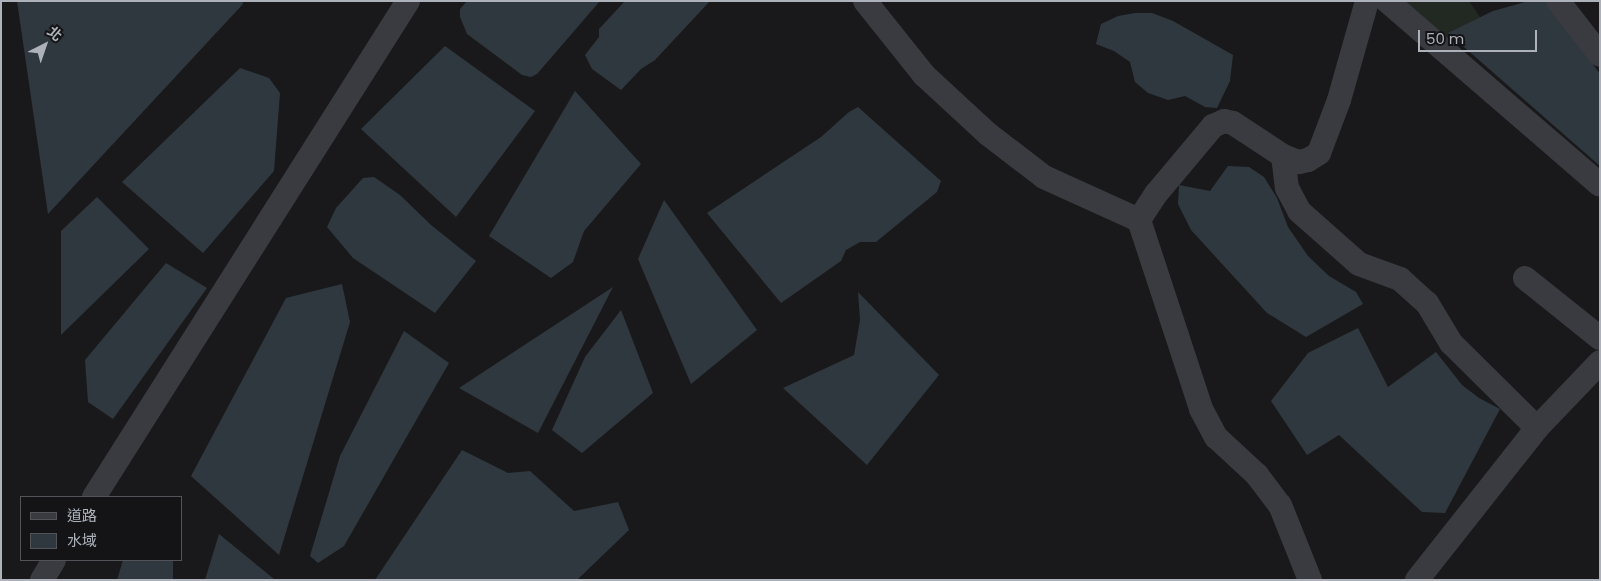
<!DOCTYPE html>
<html>
<head>
<meta charset="utf-8">
<style>
  body { margin:0 }
  #map { position:relative; width:1601px; height:581px; overflow:hidden; background:#19191b; font-family:Poppins,"Noto Sans TC",sans-serif }
  div>[style] { position:absolute }
  .green>* { inset:0; background:#212922 }
  .water>* { inset:0; background:#30383f }
  .minor>* { height:24px; margin:-12px; padding:0 12px; transform-origin:12px; border-radius:12px; background:#3a3b40 }
  span { translate:-50% -50%; white-space:nowrap; text-align:center; line-height:1.15; -webkit-text-stroke:4px #141416; paint-order:stroke }
  .frame { position:absolute; inset:0; border:2px solid #acb1ba; pointer-events:none }
  .legend { position:absolute; left:20px; top:496px; width:162px; height:65px; box-sizing:border-box; background:#141416; border:1px solid #515358; margin:0; padding:6px 9px; list-style:none; font-size:15px; color:#acb1ba }
  .legend li { display:flex; align-items:center; gap:10px; height:25px }
  .legend b { width:25px; border:1px solid #515358 }
  .north { position:absolute; left:20px; top:20px; width:50px; height:50px; -webkit-text-stroke:4px #141416; paint-order:stroke; rotate:41deg; font-size:14px; font-weight:700; line-height:20px; text-align:center; color:#acb1ba }
  .north::after { content:''; display:block; margin:auto; width:18px; height:22px; background:#acb1ba; clip-path:polygon(50% 0,100% 100%,50% 72%,0 100%) }
  .scale { position:absolute; left:1418px; top:30px; width:119px; height:22px; box-sizing:border-box; border:2px solid #acb1ba; border-top:0; padding-left:6px; font-size:15px; line-height:18px; white-space:nowrap; color:#acb1ba; -webkit-text-stroke:4px #141416; paint-order:stroke }
</style>
</head>
<body>
<div id="map">
  <div class="green">
    <div style="clip-path:polygon(1387px 1px,1469px 1px,1480px 17px,1437px 44px)"></div>
  </div>
  <div class="water">
    <div style="clip-path:polygon(17px 1px,242px 1px,243px 4px,48px 214px)"></div>
    <div style="clip-path:polygon(467px 1px,600px 1px,537px 74px,531px 77px,522px 75px,467px 34px,460px 17px,460px 9px)"></div>
    <div style="clip-path:polygon(625px 1px,710px 1px,655px 60px,641px 69px,621px 90px,592px 69px,585px 55px,599px 37px,599px 29px)"></div>
    <div style="clip-path:polygon(1529px 1px,1546px 1px,1600px 74px,1600px 166px,1448px 33px,1493px 11px)"></div>
    <div style="clip-path:polygon(1135px 13px,1152px 13px,1173px 21px,1233px 55px,1230px 81px,1217px 108px,1205px 107px,1185px 96px,1168px 100px,1148px 93px,1135px 82px,1130px 62px,1114px 51px,1096px 44px,1101px 24px,1118px 16px)"></div>
    <div style="clip-path:polygon(445px 46px,535px 111px,456px 217px,361px 129px)"></div>
    <div style="clip-path:polygon(240px 68px,269px 78px,280px 93px,274px 171px,203px 253px,122px 182px)"></div>
    <div style="clip-path:polygon(575px 91px,641px 164px,584px 231px,573px 262px,551px 278px,489px 236px)"></div>
    <div style="clip-path:polygon(858px 107px,941px 181px,937px 192px,876px 242px,860px 242px,846px 250px,841px 261px,781px 303px,707px 213px,821px 137px,849px 112px)"></div>
    <div style="clip-path:polygon(1228px 166px,1249px 167px,1264px 177px,1277px 198px,1288px 227px,1308px 256px,1329px 276px,1356px 292px,1363px 304px,1306px 337px,1267px 313px,1191px 230px,1178px 204px,1179px 185px,1210px 191px)"></div>
    <div style="clip-path:polygon(374px 177px,400px 195px,431px 225px,476px 261px,435px 313px,353px 258px,327px 227px,336px 208px,363px 178px)"></div>
    <div style="clip-path:polygon(97px 197px,149px 249px,61px 335px,61px 231px)"></div>
    <div style="clip-path:polygon(664px 200px,757px 330px,691px 384px,638px 259px)"></div>
    <div style="clip-path:polygon(166px 263px,207px 288px,113px 419px,88px 402px,85px 360px)"></div>
    <div style="clip-path:polygon(342px 284px,350px 322px,279px 555px,191px 476px,286px 298px)"></div>
    <div style="clip-path:polygon(613px 287px,538px 433px,459px 388px)"></div>
    <div style="clip-path:polygon(858px 292px,939px 375px,867px 465px,783px 388px,854px 355px,860px 320px)"></div>
    <div style="clip-path:polygon(621px 310px,653px 393px,582px 453px,552px 430px,585px 357px)"></div>
    <div style="clip-path:polygon(1358px 328px,1388px 387px,1436px 352px,1462px 385px,1479px 398px,1500px 409px,1445px 513px,1422px 512px,1339px 435px,1307px 455px,1271px 401px,1308px 353px)"></div>
    <div style="clip-path:polygon(404px 331px,449px 363px,344px 546px,318px 563px,310px 556px,340px 456px)"></div>
    <div style="clip-path:polygon(462px 450px,508px 473px,530px 471px,574px 511px,618px 502px,629px 530px,577px 580px,375px 580px)"></div>
    <div style="clip-path:polygon(219px 534px,274px 579px,274px 580px,205px 580px)"></div>
    <div style="clip-path:polygon(123px 560px,173px 560px,173px 580px,117px 580px)"></div>
  </div>
  <div class="minor">
    <div style="left:865px;top:1px;width:95px;rotate:51.4deg"></div>
    <div style="left:924px;top:75px;width:87px;rotate:42.7deg"></div>
    <div style="left:988px;top:134px;width:71px;rotate:37.5deg"></div>
    <div style="left:1044px;top:177px;width:104px;rotate:24.4deg"></div>
    <div style="left:1139px;top:220px;width:199px;rotate:71.8deg"></div>
    <div style="left:1201px;top:409px;width:32px;rotate:62deg"></div>
    <div style="left:1216px;top:437px;width:56px;rotate:42.8deg"></div>
    <div style="left:1257px;top:475px;width:38px;rotate:53deg"></div>
    <div style="left:1280px;top:505px;width:81px;rotate:68.2deg"></div>
    <div style="left:1387px;top:1px;width:281px;rotate:40.8deg"></div>
    <div style="left:1558px;top:1px;width:68px;rotate:52.1deg"></div>
    <div style="left:1283px;top:156px;width:32px;rotate:83deg"></div>
    <div style="left:1287px;top:188px;width:26px;rotate:62deg"></div>
    <div style="left:1299px;top:211px;width:80px;rotate:41.5deg"></div>
    <div style="left:1359px;top:264px;width:44px;rotate:20.1deg"></div>
    <div style="left:1400px;top:279px;width:36px;rotate:42deg"></div>
    <div style="left:1427px;top:303px;width:47px;rotate:59deg"></div>
    <div style="left:1451px;top:343px;width:121px;rotate:44.7deg"></div>
    <div style="left:1139px;top:220px;width:31px;rotate:-57deg"></div>
    <div style="left:1156px;top:194px;width:89px;rotate:-50deg"></div>
    <div style="left:1213px;top:126px;width:12px;rotate:-24deg"></div>
    <div style="left:1224px;top:121px;width:9px;rotate:13deg"></div>
    <div style="left:1233px;top:123px;width:60px;rotate:33.4deg"></div>
    <div style="left:1283px;top:156px;width:17px;rotate:21deg"></div>
    <div style="left:1299px;top:162px;width:9px;rotate:-13deg"></div>
    <div style="left:1308px;top:160px;width:13px;rotate:-32deg"></div>
    <div style="left:1319px;top:153px;width:57px;rotate:-69.3deg"></div>
    <div style="left:1339px;top:100px;width:103px;rotate:-74.2deg"></div>
    <div style="left:1525px;top:278px;width:96px;rotate:38.7deg"></div>
    <div style="left:94px;top:497px;width:587px;rotate:-57.66deg"></div>
    <div style="left:42px;top:580px;width:23px;rotate:-59deg"></div>
    <div style="left:1417px;top:580px;width:194px;rotate:-51.7deg"></div>
    <div style="left:1537px;top:428px;width:91px;rotate:-46.3deg"></div>
  </div>
  <div class="frame"></div>
  <ul class="legend">
  <li><b style="height:6px;background:#3a3b40"></b>道路</li>
  <li><b style="height:14px;background:#30383f"></b>水域</li>
  </ul>
  <div class="north">北</div>
  <div class="scale">50 m</div>
</div>
</body>
</html>
